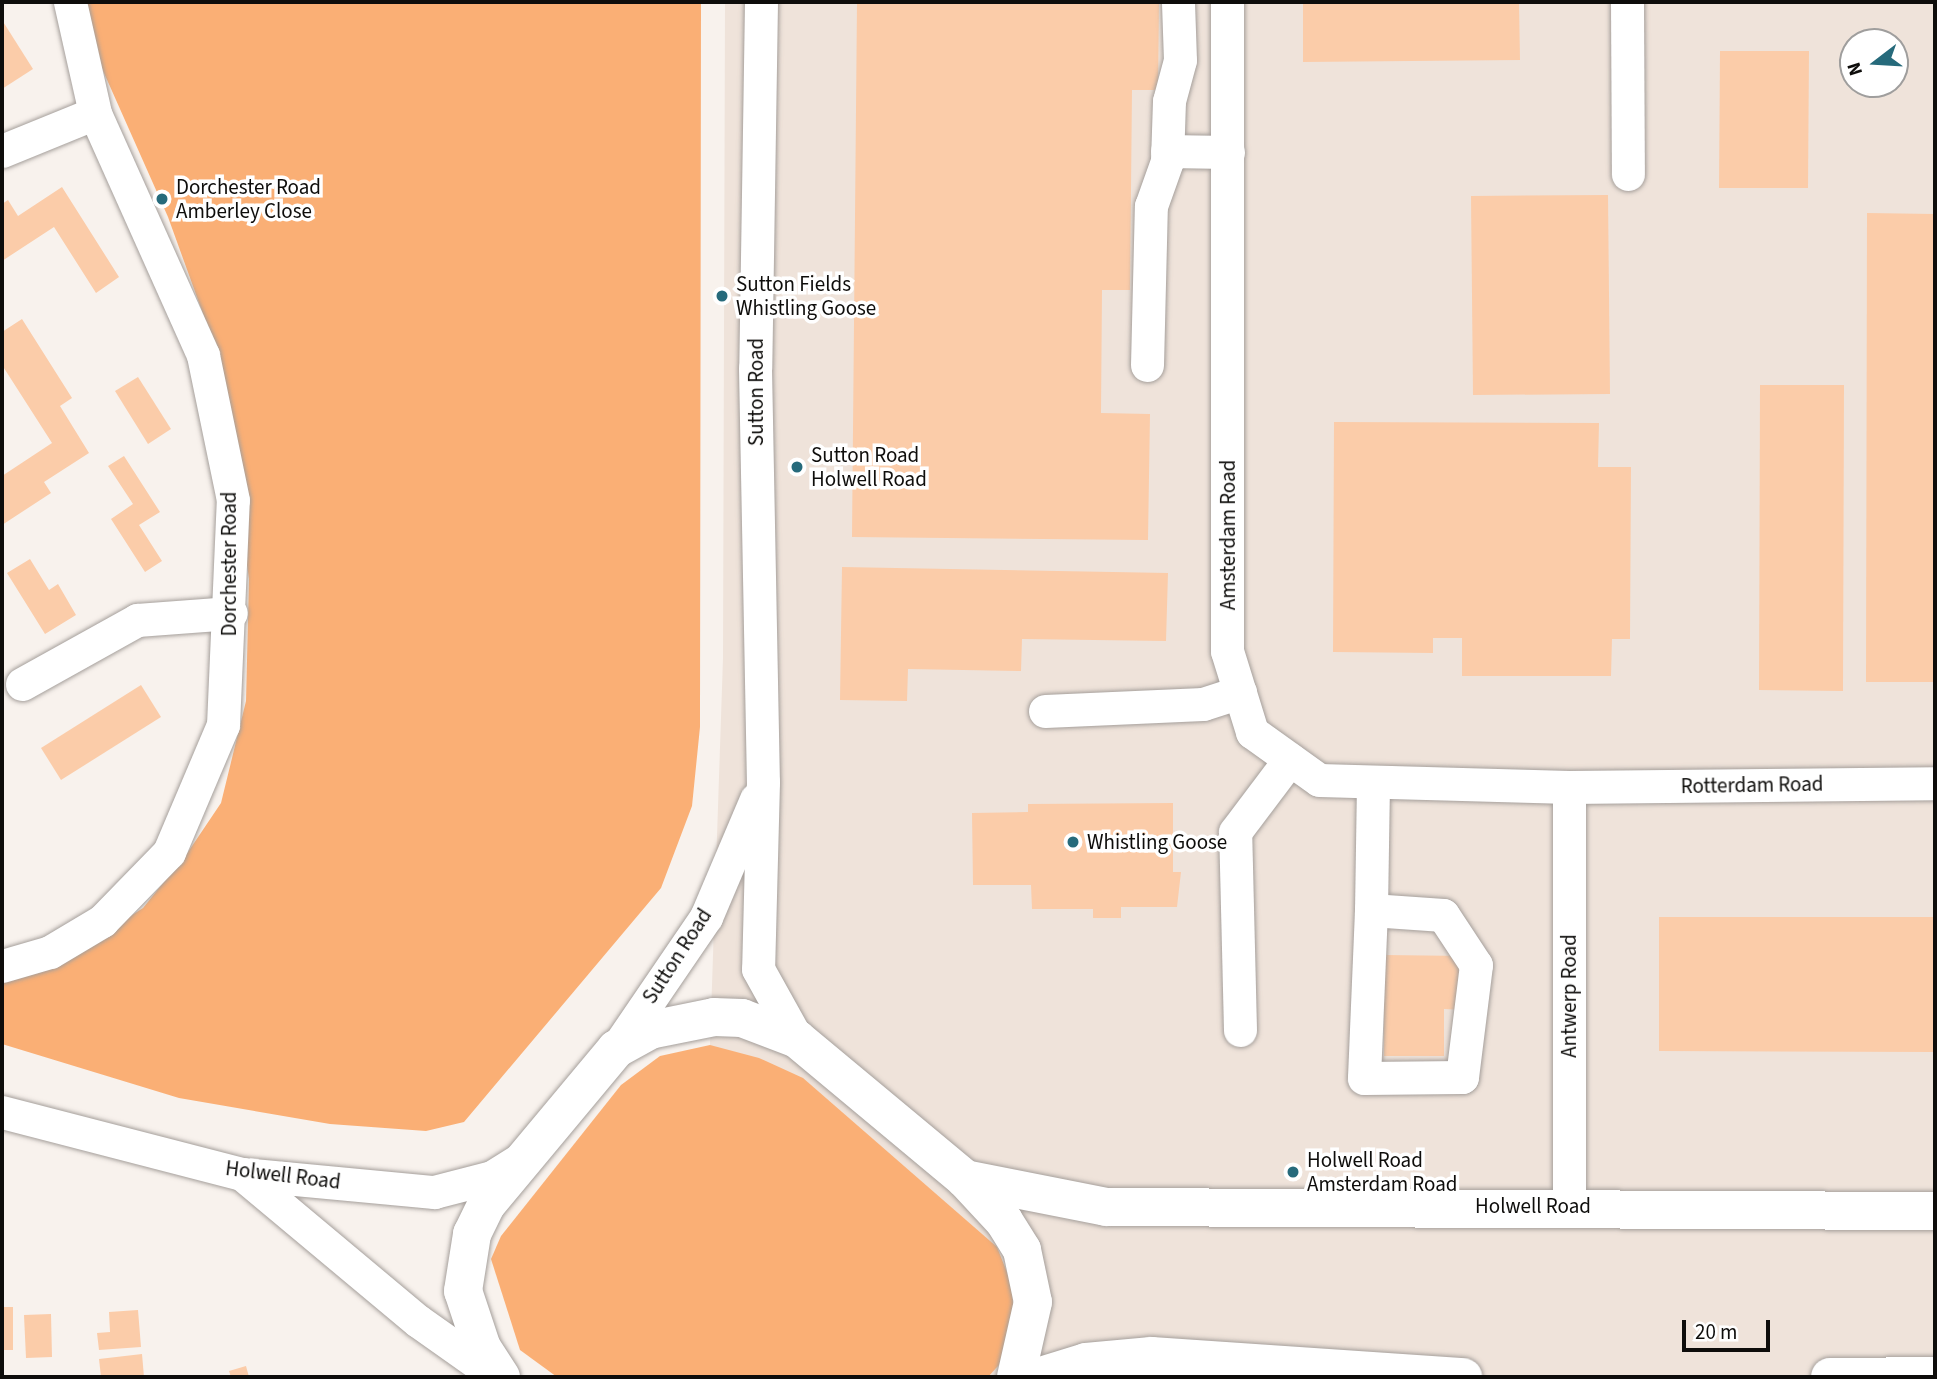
<!DOCTYPE html>
<html>
<head>
<meta charset="utf-8">
<style>
  body { margin:0 }
  #map { position:relative; width:1937px; height:1379px; overflow:hidden; background:#f8f2ed; font-family:"Source Sans 3",sans-serif }
  div>[style] { position:absolute }
  .built>* { inset:0; background:#efe3da }
  .green>* { inset:0; background:#faaf75 }
  .building>* { inset:0; background:#fbcca9 }
  .roads { filter:drop-shadow(0 0 2px #a59f9b) drop-shadow(0 0 2px #a59f9b) }
  .minor>* { height:33px; margin:-16.5px; padding:0 16.5px; transform-origin:16.5px; border-radius:16.5px; background:#fff }
  .highway>* { height:38px; margin:-19px; padding:0 19px; transform-origin:19px; border-radius:19px; background:#fff }
  .dots>* { width:19px; height:19px; translate:-50% -50%; box-sizing:border-box; border:4px solid #fff; border-radius:50% }
  span { translate:-50% -50%; white-space:nowrap; text-align:center; line-height:1.15; -webkit-text-stroke:7px #fff; paint-order:stroke }
  .poi-label { font-size:21px; color:#0e0d0b }
  .left { translate:0 -50%; text-align:left }
  .street-label { font-size:21px; color:#0e0d0b }
  .frame { position:absolute; inset:0; border:4px solid #0e0d0b; pointer-events:none }
  .north { position:absolute; left:1839px; top:28px; width:70px; height:70px; box-sizing:border-box; background:#fff; border:2px solid #9f9e9d; border-radius:50%; rotate:253deg; font-size:19px; font-weight:700; line-height:28px; text-align:center; color:#0e0d0b }
  .north::after { content:''; display:block; margin:auto; width:24px; height:32px; background:#266a7b; clip-path:polygon(50% 0,100% 100%,50% 72%,0 100%) }
  .scale { position:absolute; left:1682px; top:1320px; width:88px; height:32px; box-sizing:border-box; border:4px solid #0e0d0b; border-top:0; padding-left:9px; font-size:21px; line-height:24px; white-space:nowrap; color:#0e0d0b; -webkit-text-stroke:5px #fff; paint-order:stroke }
</style>
</head>
<body>
<div id="map">
  <div class="built">
    <div style="clip-path:polygon(evenodd,725px 2px,1935px 2px,1935px 1377px,988px 1377px,999px 1365px,710px 1045px,723px 658px,725px 2px,1853px 42px,1895px 42px,1895px 84px,1853px 84px,1853px 42px)"></div>
  </div>
  <div class="green">
    <div style="clip-path:polygon(82px 2px,701px 2px,700px 727px,692px 806px,661px 888px,464px 1122px,426px 1131px,330px 1124px,179px 1098px,2px 1044px,2px 983px,89px 943px,143px 908px,188px 852px,221px 803px,246px 701px,249px 579px,219px 358px,168px 217px,100px 64px)"></div>
    <div style="clip-path:polygon(710px 1045px,759px 1058px,803px 1078px,997px 1247px,1012px 1285px,1014px 1321px,999px 1365px,988px 1377px,557px 1377px,520px 1350px,491px 1259px,501px 1236px,621px 1085px,660px 1056px)"></div>
  </div>
  <div class="building">
    <div style="clip-path:polygon(857px 2px,1159px 2px,1158px 90px,1132px 90px,1130px 290px,1102px 290px,1101px 413px,1150px 414px,1148px 540px,852px 537px)"></div>
    <div style="clip-path:polygon(1303px 2px,1519px 2px,1520px 60px,1303px 62px)"></div>
    <div style="clip-path:polygon(2px 20px,33px 69px,2px 89px)"></div>
    <div style="clip-path:polygon(1720px 51px,1809px 51px,1808px 188px,1719px 188px)"></div>
    <div style="clip-path:polygon(62px 187px,119px 277px,96px 293px,54px 227px,2px 261px,2px 204px,8px 200px,18px 216px)"></div>
    <div style="clip-path:polygon(1608px 195px,1610px 394px,1473px 395px,1471px 196px)"></div>
    <div style="clip-path:polygon(1867px 213px,1935px 214px,1935px 682px,1866px 682px)"></div>
    <div style="clip-path:polygon(22px 319px,72px 398px,60px 406px,89px 453px,44px 482px,51px 493px,2px 525px,2px 476px,52px 443px,2px 365px,2px 332px)"></div>
    <div style="clip-path:polygon(138px 377px,171px 429px,148px 444px,115px 391px)"></div>
    <div style="clip-path:polygon(1760px 385px,1844px 385px,1843px 691px,1759px 690px)"></div>
    <div style="clip-path:polygon(1334px 422px,1599px 423px,1598px 467px,1631px 467px,1630px 639px,1612px 639px,1611px 676px,1462px 676px,1462px 638px,1433px 638px,1433px 653px,1333px 652px)"></div>
    <div style="clip-path:polygon(124px 456px,160px 512px,139px 525px,162px 561px,145px 572px,111px 519px,133px 504px,108px 466px)"></div>
    <div style="clip-path:polygon(30px 559px,49px 590px,58px 584px,76px 615px,45px 634px,7px 573px)"></div>
    <div style="clip-path:polygon(842px 567px,1168px 573px,1166px 641px,1022px 639px,1021px 671px,908px 669px,907px 701px,840px 700px)"></div>
    <div style="clip-path:polygon(141px 685px,161px 717px,61px 780px,41px 748px)"></div>
    <div style="clip-path:polygon(1173px 803px,1173px 872px,1181px 872px,1177px 907px,1121px 907px,1121px 918px,1093px 918px,1093px 909px,1032px 909px,1031px 885px,973px 885px,972px 813px,1028px 812px,1028px 804px)"></div>
    <div style="clip-path:polygon(1659px 917px,1935px 917px,1935px 1052px,1659px 1051px)"></div>
    <div style="clip-path:polygon(1384px 955px,1466px 956px,1466px 1010px,1444px 1009px,1444px 1056px,1384px 1056px)"></div>
    <div style="clip-path:polygon(2px 1307px,13px 1307px,13px 1350px,2px 1350px)"></div>
    <div style="clip-path:polygon(138px 1310px,141px 1347px,99px 1350px,97px 1333px,110px 1332px,109px 1312px)"></div>
    <div style="clip-path:polygon(51px 1314px,52px 1357px,26px 1358px,24px 1315px)"></div>
    <div style="clip-path:polygon(142px 1354px,144px 1377px,101px 1377px,99px 1359px)"></div>
    <div style="clip-path:polygon(246px 1366px,249px 1377px,231px 1377px,229px 1371px)"></div>
  </div>
  <div class="roads">
    <div class="minor">
      <div style="left:761px;top:2px;width:366px;rotate:90.9deg"></div>
      <div style="left:755px;top:368px;width:414px;rotate:88.9deg"></div>
      <div style="left:763px;top:782px;width:187px;rotate:91.5deg"></div>
      <div style="left:758px;top:969px;width:80px;rotate:60.9deg"></div>
      <div style="left:1227px;top:2px;width:649px;rotate:90deg"></div>
      <div style="left:1227px;top:651px;width:85px;rotate:72.8deg"></div>
      <div style="left:1252px;top:732px;width:82px;rotate:35.6deg"></div>
      <div style="left:1319px;top:780px;width:250px;rotate:1.6deg"></div>
      <div style="left:1569px;top:787px;width:366px;rotate:-0.6deg"></div>
      <div style="left:1627px;top:2px;width:172px;rotate:89.7deg"></div>
      <div style="left:2px;top:151px;width:100px;rotate:-22.2deg"></div>
      <div style="left:1167px;top:151px;width:61px;rotate:0.9deg"></div>
      <div style="left:1147px;top:365px;width:159px;rotate:-88.6deg"></div>
      <div style="left:1151px;top:206px;width:48px;rotate:-70.4deg"></div>
      <div style="left:1167px;top:161px;width:60px;rotate:-88.1deg"></div>
      <div style="left:1169px;top:101px;width:42px;rotate:-75deg"></div>
      <div style="left:1180px;top:60px;width:58px;rotate:-92deg"></div>
      <div style="left:22px;top:684px;width:132px;rotate:-29.1deg"></div>
      <div style="left:137px;top:620px;width:94px;rotate:-4.3deg"></div>
      <div style="left:1045px;top:711px;width:158px;rotate:-2.5deg"></div>
      <div style="left:1203px;top:704px;width:39px;rotate:-18deg"></div>
      <div style="left:1371px;top:910px;width:168px;rotate:92.4deg"></div>
      <div style="left:1364px;top:1078px;width:98px;rotate:-0.6deg"></div>
      <div style="left:1462px;top:1077px;width:113px;rotate:-82.9deg"></div>
      <div style="left:1476px;top:965px;width:60px;rotate:-123.4deg"></div>
      <div style="left:1443px;top:915px;width:72px;rotate:-176deg"></div>
      <div style="left:1371px;top:910px;width:127px;rotate:-89.1deg"></div>
      <div style="left:2px;top:966px;width:50px;rotate:-16.3deg"></div>
      <div style="left:50px;top:952px;width:61px;rotate:-30.8deg"></div>
      <div style="left:102px;top:921px;width:96px;rotate:-45.8deg"></div>
      <div style="left:169px;top:852px;width:138px;rotate:-67deg"></div>
      <div style="left:223px;top:725px;width:225px;rotate:-87.5deg"></div>
      <div style="left:233px;top:500px;width:148px;rotate:-101.7deg"></div>
      <div style="left:203px;top:355px;width:265px;rotate:-114.1deg"></div>
      <div style="left:95px;top:113px;width:114px;rotate:-102.7deg"></div>
      <div style="left:1240px;top:1030px;width:198px;rotate:-91.4deg"></div>
      <div style="left:1235px;top:832px;width:91px;rotate:-53deg"></div>
      <div style="left:616px;top:1049px;width:160px;rotate:-55.7deg"></div>
      <div style="left:706px;top:917px;width:128px;rotate:-67deg"></div>
      <div style="left:2px;top:1112px;width:248px;rotate:14.5deg"></div>
      <div style="left:242px;top:1174px;width:193px;rotate:5.4deg"></div>
      <div style="left:434px;top:1192px;width:60px;rotate:-14.5deg"></div>
      <div style="left:492px;top:1177px;width:32px;rotate:-32deg"></div>
      <div style="left:242px;top:1174px;width:229px;rotate:39.9deg"></div>
      <div style="left:418px;top:1321px;width:97px;rotate:35.3deg"></div>
      <div style="left:1569px;top:1205px;width:418px;rotate:-90deg"></div>
    </div>
    <div class="highway">
      <div style="left:965px;top:1179px;width:144px;rotate:11.2deg"></div>
      <div style="left:1106px;top:1207px;width:829px;rotate:0.28deg"></div>
      <div style="left:501px;top:1377px;width:35px;rotate:-123deg"></div>
      <div style="left:482px;top:1348px;width:60px;rotate:-108.4deg"></div>
      <div style="left:463px;top:1291px;width:58px;rotate:-81deg"></div>
      <div style="left:472px;top:1234px;width:32px;rotate:-64deg"></div>
      <div style="left:486px;top:1205px;width:203px;rotate:-50.2deg"></div>
      <div style="left:616px;top:1049px;width:39px;rotate:-29deg"></div>
      <div style="left:650px;top:1030px;width:65px;rotate:-11.5deg"></div>
      <div style="left:714px;top:1017px;width:28px;rotate:2deg"></div>
      <div style="left:742px;top:1018px;width:59px;rotate:20.9deg"></div>
      <div style="left:797px;top:1039px;width:219px;rotate:39.8deg"></div>
      <div style="left:965px;top:1179px;width:57px;rotate:47.1deg"></div>
      <div style="left:1004px;top:1221px;width:34px;rotate:58deg"></div>
      <div style="left:1022px;top:1250px;width:53px;rotate:78.1deg"></div>
      <div style="left:1033px;top:1302px;width:77px;rotate:102.8deg"></div>
      <div style="left:1038px;top:1377px;width:50px;rotate:-17.4deg"></div>
      <div style="left:1086px;top:1362px;width:66px;rotate:-5.2deg"></div>
      <div style="left:1152px;top:1356px;width:312px;rotate:3.9deg"></div>
      <div style="left:1830px;top:1377px;width:105px;rotate:-0.5deg"></div>
    </div>
  </div>
  <div class="dots">
    <div style="left:162px;top:199px;background:#266a7b"></div>
    <div style="left:722px;top:296px;background:#266a7b"></div>
    <div style="left:797px;top:467px;background:#266a7b"></div>
    <div style="left:1073px;top:842px;background:#266a7b"></div>
    <div style="left:1293px;top:1172px;background:#266a7b"></div>
  </div>
  <div class="poi-label">
    <span class="left" style="left:176px;top:199px">Dorchester Road<br>Amberley Close</span>
    <span class="left" style="left:736px;top:296px">Sutton Fields<br>Whistling Goose</span>
    <span class="left" style="left:811px;top:467px">Sutton Road<br>Holwell Road</span>
    <span class="left" style="left:1087px;top:842px">Whistling Goose</span>
    <span class="left" style="left:1307px;top:1172px">Holwell Road<br>Amsterdam Road</span>
  </div>
  <div class="street-label">
    <span style="left:756px;top:392px;rotate:-90deg">Sutton Road</span>
    <span style="left:1228px;top:535px;rotate:-90deg">Amsterdam Road</span>
    <span style="left:229px;top:564px;rotate:-90deg">Dorchester Road</span>
    <span style="left:1752px;top:785px;rotate:-1deg">Rotterdam Road</span>
    <span style="left:677px;top:956px;rotate:-57deg">Sutton Road</span>
    <span style="left:1569px;top:996px;rotate:-90deg">Antwerp Road</span>
    <span style="left:283px;top:1175px;rotate:7deg">Holwell Road</span>
    <span style="left:1533px;top:1206px">Holwell Road</span>
  </div>
  <div class="frame"></div>
  <div class="north">N</div>
  <div class="scale">20 m</div>
</div>
</body>
</html>
